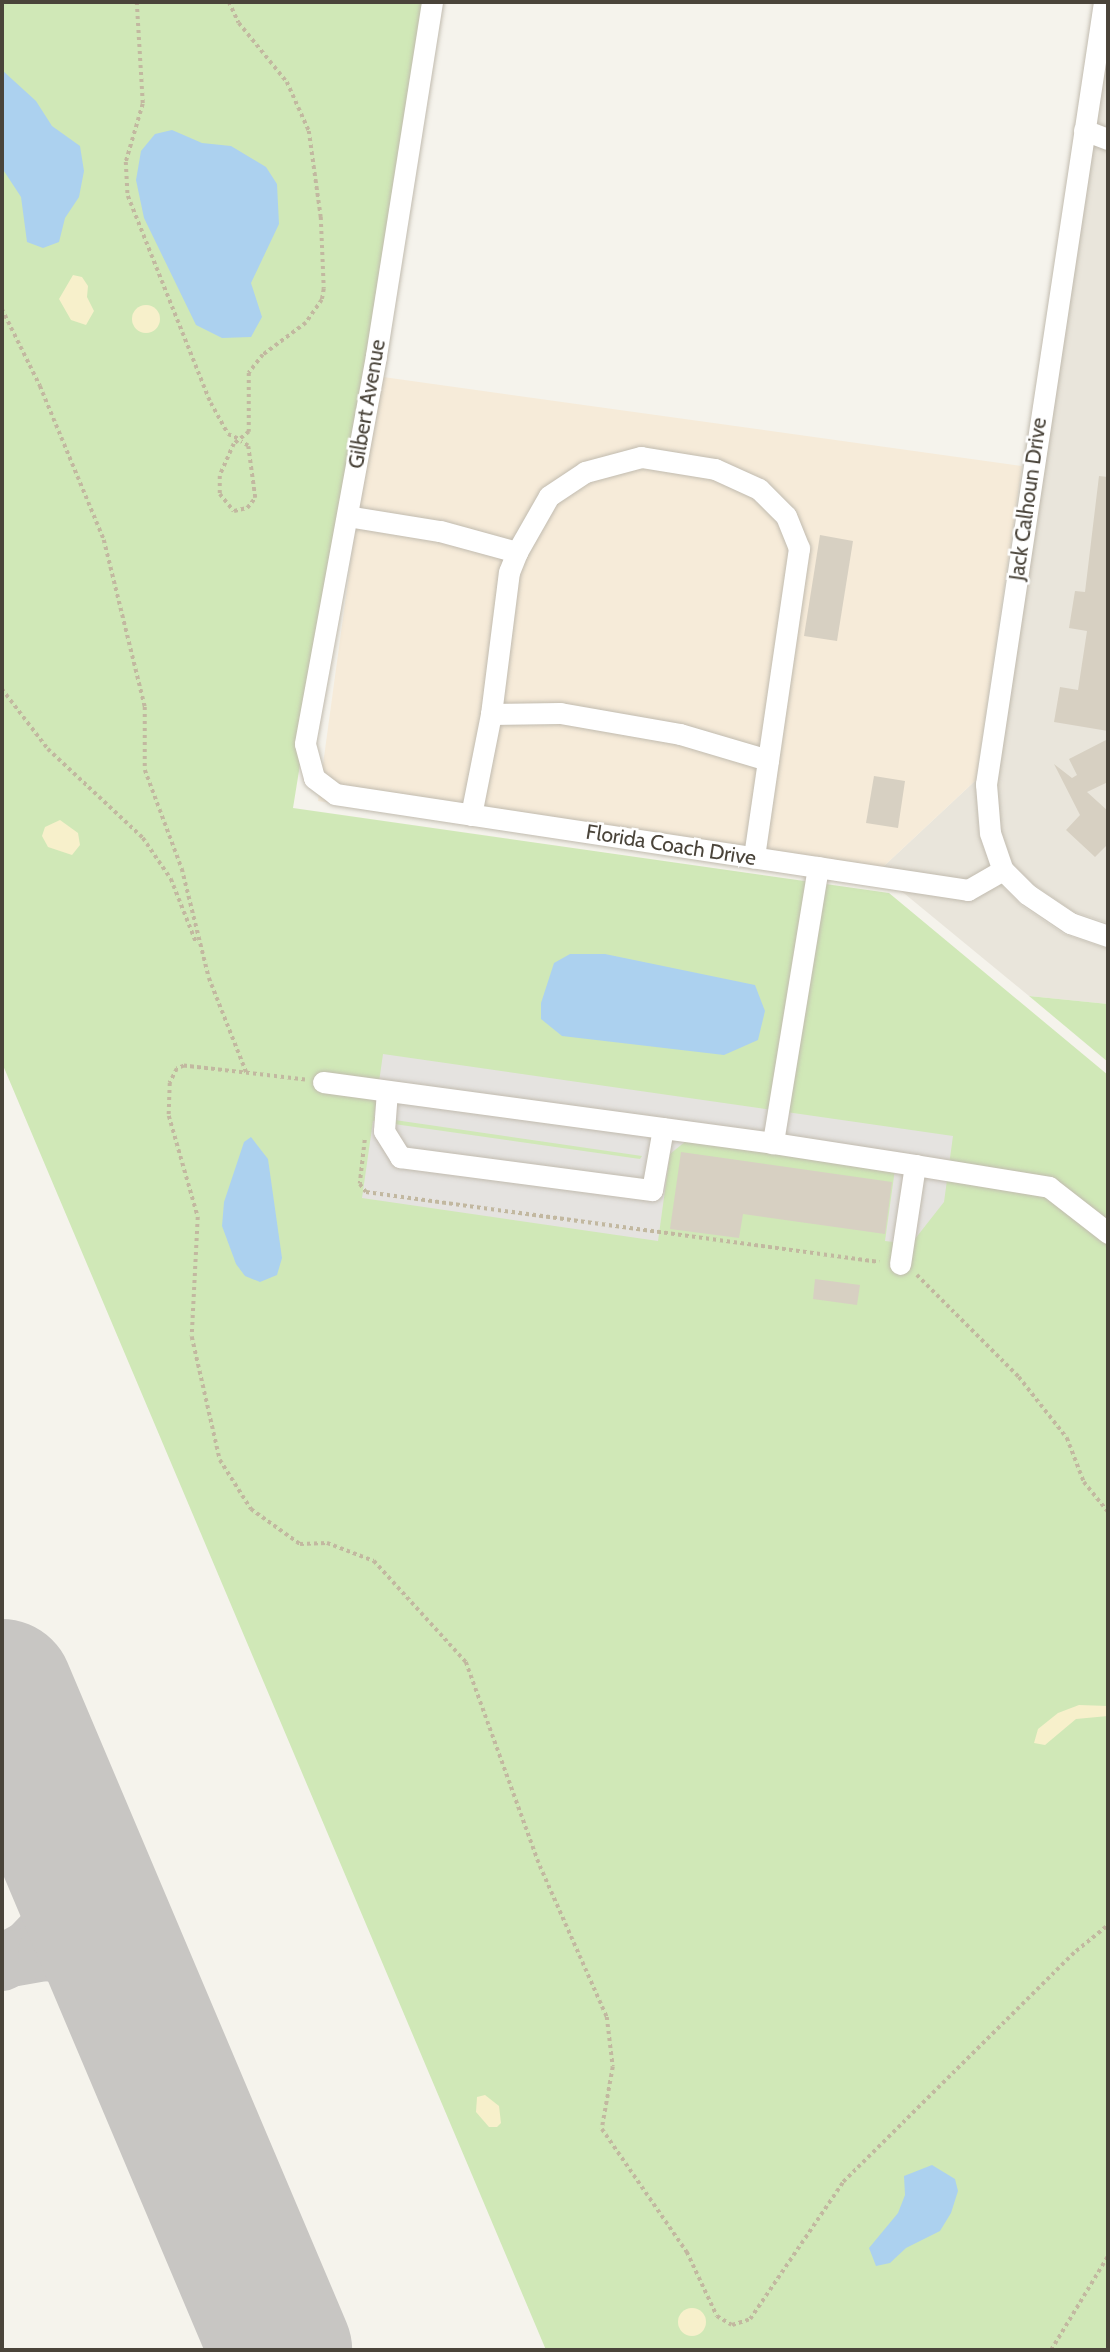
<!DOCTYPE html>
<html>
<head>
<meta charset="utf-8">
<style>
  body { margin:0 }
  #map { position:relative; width:1110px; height:2352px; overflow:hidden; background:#f5f3ec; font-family:Cabin,sans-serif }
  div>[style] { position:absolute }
  .residential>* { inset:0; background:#e9e5db }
  .commercial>* { inset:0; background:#f6ebd9 }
  .green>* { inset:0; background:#d0e8b7 }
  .sand>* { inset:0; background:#f7f0cb }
  .round { border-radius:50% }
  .parking>* { inset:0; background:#e5e3e0 }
  .water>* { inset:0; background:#acd1ef }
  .taxiway>* { height:56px; margin:-28px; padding:0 28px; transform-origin:28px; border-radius:28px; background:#c8c6c3 }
  .runway>* { height:142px; margin:-71px; padding:0 71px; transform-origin:71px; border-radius:71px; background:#c8c6c3 }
  .building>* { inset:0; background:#d7d0c2 }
  .path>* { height:3.5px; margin-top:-1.75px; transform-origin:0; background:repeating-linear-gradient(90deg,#c2b8a0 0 3.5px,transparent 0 7px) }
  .roads { filter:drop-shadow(0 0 2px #c1bbaf) drop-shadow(0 0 2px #c1bbaf) }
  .minor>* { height:21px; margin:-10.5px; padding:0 10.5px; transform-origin:10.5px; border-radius:10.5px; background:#fff }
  span { translate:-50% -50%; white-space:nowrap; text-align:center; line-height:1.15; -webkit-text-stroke:5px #fff; paint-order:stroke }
  .street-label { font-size:21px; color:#4a443a }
  .frame { position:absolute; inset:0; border:4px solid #4a443a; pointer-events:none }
</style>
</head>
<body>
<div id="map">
  <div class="residential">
    <div style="clip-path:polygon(1108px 46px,1108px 923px,1074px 912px,1033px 884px,1012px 863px,1001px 830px,997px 784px)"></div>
    <div style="clip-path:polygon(976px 780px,979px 834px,995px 879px,1021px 905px,1064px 934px,1108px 949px,1108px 1004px,1029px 996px,894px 885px,869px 880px)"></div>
  </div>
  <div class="commercial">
    <div style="clip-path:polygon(376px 376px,1022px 466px,976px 780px,869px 880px,318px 801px)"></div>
  </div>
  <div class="green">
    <div style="clip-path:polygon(2px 2px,423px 2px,293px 808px,889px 893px,1108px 1075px,1108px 2350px,546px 2350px,2px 1063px)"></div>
    <div style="clip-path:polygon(1029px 996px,1108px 1004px,1108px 1062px)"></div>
  </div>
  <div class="sand">
    <div style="clip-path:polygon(73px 275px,82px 277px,88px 286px,87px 297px,94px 311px,86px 325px,71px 320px,59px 299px)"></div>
    <div class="round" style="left:132px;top:305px;width:28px;height:28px"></div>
    <div style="clip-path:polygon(60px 820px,78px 833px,80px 845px,72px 855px,48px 847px,42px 836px,45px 827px)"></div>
    <div style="clip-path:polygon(1079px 1705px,1108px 1706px,1108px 1716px,1076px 1719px,1045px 1745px,1034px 1743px,1038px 1729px,1058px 1713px)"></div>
    <div style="clip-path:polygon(485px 2095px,499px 2106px,501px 2123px,497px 2127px,489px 2127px,476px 2112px,477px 2097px)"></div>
    <div class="round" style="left:678px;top:2308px;width:28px;height:28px"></div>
  </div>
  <div class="parking">
    <div style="clip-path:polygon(383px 1054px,953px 1136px,944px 1202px,911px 1244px,885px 1241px,895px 1169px,686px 1141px,670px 1154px,658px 1241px,362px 1198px,373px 1121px,640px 1159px,642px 1156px,374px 1117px)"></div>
  </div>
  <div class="water">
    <div style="clip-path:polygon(2px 70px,36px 101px,52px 126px,80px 146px,84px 171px,79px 197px,65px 218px,59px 242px,43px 248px,27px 242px,21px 197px,2px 168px)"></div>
    <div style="clip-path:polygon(172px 130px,202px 143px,231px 146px,266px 167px,277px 184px,279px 224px,251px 283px,262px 317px,251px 337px,222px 338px,196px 325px,144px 218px,136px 180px,141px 151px,155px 134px)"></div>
    <div style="clip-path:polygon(570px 954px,605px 954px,755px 985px,765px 1011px,758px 1040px,724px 1055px,562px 1036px,541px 1019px,541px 1003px,554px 963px)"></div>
    <div style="clip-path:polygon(251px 1137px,268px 1159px,282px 1258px,277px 1275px,260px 1282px,245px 1276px,236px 1264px,222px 1226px,224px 1202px,244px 1142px)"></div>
    <div style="clip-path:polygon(932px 2165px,955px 2179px,958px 2191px,951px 2213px,940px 2231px,906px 2248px,890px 2263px,876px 2266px,869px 2248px,898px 2213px,905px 2195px,904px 2176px)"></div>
  </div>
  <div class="taxiway">
    <div style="left:2px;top:1701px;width:147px;rotate:67.3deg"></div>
    <div style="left:59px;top:1837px;width:40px;rotate:80deg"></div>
    <div style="left:66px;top:1876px;width:25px;rotate:101deg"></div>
    <div style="left:61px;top:1901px;width:29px;rotate:115deg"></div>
    <div style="left:49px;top:1927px;width:29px;rotate:134deg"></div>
    <div style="left:29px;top:1948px;width:31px;rotate:151deg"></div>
    <div style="left:11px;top:1959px;width:36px;rotate:-10deg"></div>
    <div style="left:46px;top:1953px;width:27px;rotate:8deg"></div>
    <div style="left:73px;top:1957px;width:25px;rotate:26deg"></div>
    <div style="left:96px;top:1968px;width:33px;rotate:41deg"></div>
    <div style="left:121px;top:1990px;width:217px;rotate:66.6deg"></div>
  </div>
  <div class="runway">
    <div style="left:2px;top:1690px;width:717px;rotate:67.08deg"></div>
  </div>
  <div class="building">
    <div style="clip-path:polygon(1099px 476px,1108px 477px,1108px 731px,1054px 722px,1060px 687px,1078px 690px,1087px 631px,1069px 628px,1075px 591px,1085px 592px)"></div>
    <div style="clip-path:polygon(820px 535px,853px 541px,837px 641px,804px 636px)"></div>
    <div style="clip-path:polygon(1108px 739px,1108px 782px,1087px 792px,1108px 811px,1108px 844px,1095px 857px,1066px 830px,1080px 815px,1054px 764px,1072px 778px,1077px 775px,1069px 759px)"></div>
    <div style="clip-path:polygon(874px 776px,905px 781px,898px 828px,866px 823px)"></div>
    <div style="clip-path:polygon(681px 1152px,892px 1182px,885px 1234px,743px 1214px,739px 1238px,670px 1229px)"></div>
    <div style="clip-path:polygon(815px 1279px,860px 1285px,857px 1305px,813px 1299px)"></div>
  </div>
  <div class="path">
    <div style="left:137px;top:2px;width:102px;rotate:86.6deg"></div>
    <div style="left:143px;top:104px;width:60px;rotate:106.3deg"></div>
    <div style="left:126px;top:162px;width:34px;rotate:87deg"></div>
    <div style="left:128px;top:196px;width:223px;rotate:68.2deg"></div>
    <div style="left:211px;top:403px;width:35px;rotate:61deg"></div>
    <div style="left:228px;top:434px;width:12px;rotate:24deg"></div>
    <div style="left:229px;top:2px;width:23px;rotate:65deg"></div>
    <div style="left:239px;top:23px;width:76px;rotate:50.9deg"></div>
    <div style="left:287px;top:82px;width:54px;rotate:65.8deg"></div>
    <div style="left:309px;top:131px;width:87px;rotate:82.1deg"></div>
    <div style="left:321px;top:217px;width:72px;rotate:87.6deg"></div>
    <div style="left:324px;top:289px;width:11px;rotate:100deg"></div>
    <div style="left:322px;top:300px;width:28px;rotate:125deg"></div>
    <div style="left:306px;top:323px;width:54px;rotate:143.3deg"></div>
    <div style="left:263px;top:355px;width:23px;rotate:128deg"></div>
    <div style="left:249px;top:373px;width:59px;rotate:90deg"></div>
    <div style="left:249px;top:432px;width:19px;rotate:141deg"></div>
    <div style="left:234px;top:444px;width:35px;rotate:114deg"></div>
    <div style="left:220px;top:476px;width:18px;rotate:90deg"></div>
    <div style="left:220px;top:494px;width:22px;rotate:51deg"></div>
    <div style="left:234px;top:511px;width:13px;rotate:-13deg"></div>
    <div style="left:247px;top:508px;width:13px;rotate:-51deg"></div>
    <div style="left:255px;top:498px;width:52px;rotate:-97.7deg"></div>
    <div style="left:248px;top:446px;width:8px;rotate:-150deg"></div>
    <div style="left:2px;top:309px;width:86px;rotate:63.7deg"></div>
    <div style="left:40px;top:386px;width:167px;rotate:67.4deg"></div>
    <div style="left:104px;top:540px;width:172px;rotate:76.2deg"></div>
    <div style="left:145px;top:707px;width:63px;rotate:90deg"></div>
    <div style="left:145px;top:770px;width:106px;rotate:69.5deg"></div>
    <div style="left:182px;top:869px;width:112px;rotate:76.1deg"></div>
    <div style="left:209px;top:978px;width:103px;rotate:68.4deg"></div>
    <div style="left:2px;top:689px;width:76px;rotate:52.5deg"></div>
    <div style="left:48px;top:749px;width:130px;rotate:43.1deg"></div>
    <div style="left:143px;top:838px;width:50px;rotate:55.7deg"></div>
    <div style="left:171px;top:879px;width:68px;rotate:68.4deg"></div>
    <div style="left:305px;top:1080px;width:122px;rotate:-173.4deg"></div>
    <div style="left:184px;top:1066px;width:8px;rotate:157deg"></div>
    <div style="left:177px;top:1069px;width:16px;rotate:117deg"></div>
    <div style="left:170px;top:1083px;width:33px;rotate:92deg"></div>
    <div style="left:169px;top:1116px;width:105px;rotate:74deg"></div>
    <div style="left:198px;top:1217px;width:120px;rotate:92.9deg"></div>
    <div style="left:192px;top:1337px;width:126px;rotate:77.2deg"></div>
    <div style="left:220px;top:1460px;width:58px;rotate:57.7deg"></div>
    <div style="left:251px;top:1509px;width:60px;rotate:35.5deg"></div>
    <div style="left:300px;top:1544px;width:27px;rotate:-2deg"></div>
    <div style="left:327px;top:1543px;width:50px;rotate:21deg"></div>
    <div style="left:374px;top:1561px;width:137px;rotate:47.7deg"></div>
    <div style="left:466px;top:1662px;width:217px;rotate:70.1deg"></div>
    <div style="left:540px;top:1866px;width:165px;rotate:66.1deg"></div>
    <div style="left:607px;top:2017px;width:50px;rotate:83.2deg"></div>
    <div style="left:613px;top:2067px;width:63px;rotate:100.1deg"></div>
    <div style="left:602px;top:2129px;width:150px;rotate:55.4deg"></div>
    <div style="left:687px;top:2252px;width:71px;rotate:64.9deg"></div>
    <div style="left:717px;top:2316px;width:17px;rotate:31deg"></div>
    <div style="left:732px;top:2325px;width:19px;rotate:-18deg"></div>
    <div style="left:750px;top:2319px;width:166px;rotate:-55.8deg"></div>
    <div style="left:843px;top:2182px;width:328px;rotate:-44.8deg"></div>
    <div style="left:1076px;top:1951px;width:41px;rotate:-39.1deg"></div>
    <div style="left:365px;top:1140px;width:44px;rotate:96.5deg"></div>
    <div style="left:360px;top:1184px;width:10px;rotate:53deg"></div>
    <div style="left:366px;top:1192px;width:518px;rotate:7.77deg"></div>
    <div style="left:917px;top:1275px;width:144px;rotate:45deg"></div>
    <div style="left:1019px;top:1377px;width:78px;rotate:51.8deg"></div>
    <div style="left:1067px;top:1438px;width:47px;rotate:68.9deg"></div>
    <div style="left:1084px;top:1482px;width:38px;rotate:51deg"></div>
    <div style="left:1051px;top:2350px;width:110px;rotate:-58.8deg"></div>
  </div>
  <div class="roads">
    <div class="minor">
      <div style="left:432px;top:2px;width:358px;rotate:99deg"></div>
      <div style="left:376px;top:356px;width:394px;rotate:100.4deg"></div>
      <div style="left:305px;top:744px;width:35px;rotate:75deg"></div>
      <div style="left:314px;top:778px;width:26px;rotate:37deg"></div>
      <div style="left:335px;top:794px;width:640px;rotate:8.62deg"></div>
      <div style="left:968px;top:890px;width:40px;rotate:-29.7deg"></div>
      <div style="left:1104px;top:2px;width:791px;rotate:98.58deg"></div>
      <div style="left:986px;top:784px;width:49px;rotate:85.3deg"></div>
      <div style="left:990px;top:833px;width:39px;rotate:71deg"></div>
      <div style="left:1003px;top:870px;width:34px;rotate:45deg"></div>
      <div style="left:1027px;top:894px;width:52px;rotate:34deg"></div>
      <div style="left:1070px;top:923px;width:40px;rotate:18.9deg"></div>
      <div style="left:1084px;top:130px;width:26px;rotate:21deg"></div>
      <div style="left:347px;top:516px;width:94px;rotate:9.2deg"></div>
      <div style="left:440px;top:531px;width:80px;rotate:15.3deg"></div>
      <div style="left:491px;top:714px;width:69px;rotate:-0.8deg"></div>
      <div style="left:560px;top:713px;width:122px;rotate:9.9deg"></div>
      <div style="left:680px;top:734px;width:92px;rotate:16.5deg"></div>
      <div style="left:471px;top:815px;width:103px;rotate:-78.8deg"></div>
      <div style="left:491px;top:714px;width:143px;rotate:-82.8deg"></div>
      <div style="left:509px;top:572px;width:22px;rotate:-68deg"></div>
      <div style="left:517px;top:552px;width:64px;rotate:-60.3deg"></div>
      <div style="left:549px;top:496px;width:43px;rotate:-33.7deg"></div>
      <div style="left:585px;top:472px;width:58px;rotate:-15deg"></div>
      <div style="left:641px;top:457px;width:75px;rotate:9.2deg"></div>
      <div style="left:715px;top:469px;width:48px;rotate:24.4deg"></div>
      <div style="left:759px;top:489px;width:38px;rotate:45deg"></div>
      <div style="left:786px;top:516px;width:35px;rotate:68deg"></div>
      <div style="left:799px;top:548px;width:313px;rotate:98.3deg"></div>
      <div style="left:818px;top:867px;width:280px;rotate:99.3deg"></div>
      <div style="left:773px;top:1143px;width:144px;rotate:8.8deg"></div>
      <div style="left:915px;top:1165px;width:100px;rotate:98.6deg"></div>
      <div style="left:323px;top:1082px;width:454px;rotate:7.7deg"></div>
      <div style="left:387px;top:1091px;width:40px;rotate:94.3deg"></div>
      <div style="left:384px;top:1131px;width:31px;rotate:58deg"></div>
      <div style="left:400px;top:1157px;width:254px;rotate:7.5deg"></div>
      <div style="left:652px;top:1190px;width:63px;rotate:-79.9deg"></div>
      <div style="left:915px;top:1165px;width:136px;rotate:9.3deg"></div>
      <div style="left:1049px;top:1187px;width:75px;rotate:37.9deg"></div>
    </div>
  </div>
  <div class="street-label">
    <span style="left:367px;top:404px;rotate:-80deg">Gilbert Avenue</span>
    <span style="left:1028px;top:499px;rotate:-82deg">Jack Calhoun Drive</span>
    <span style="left:671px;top:845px;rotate:9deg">Florida Coach Drive</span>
  </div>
  <div class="frame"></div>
</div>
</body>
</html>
